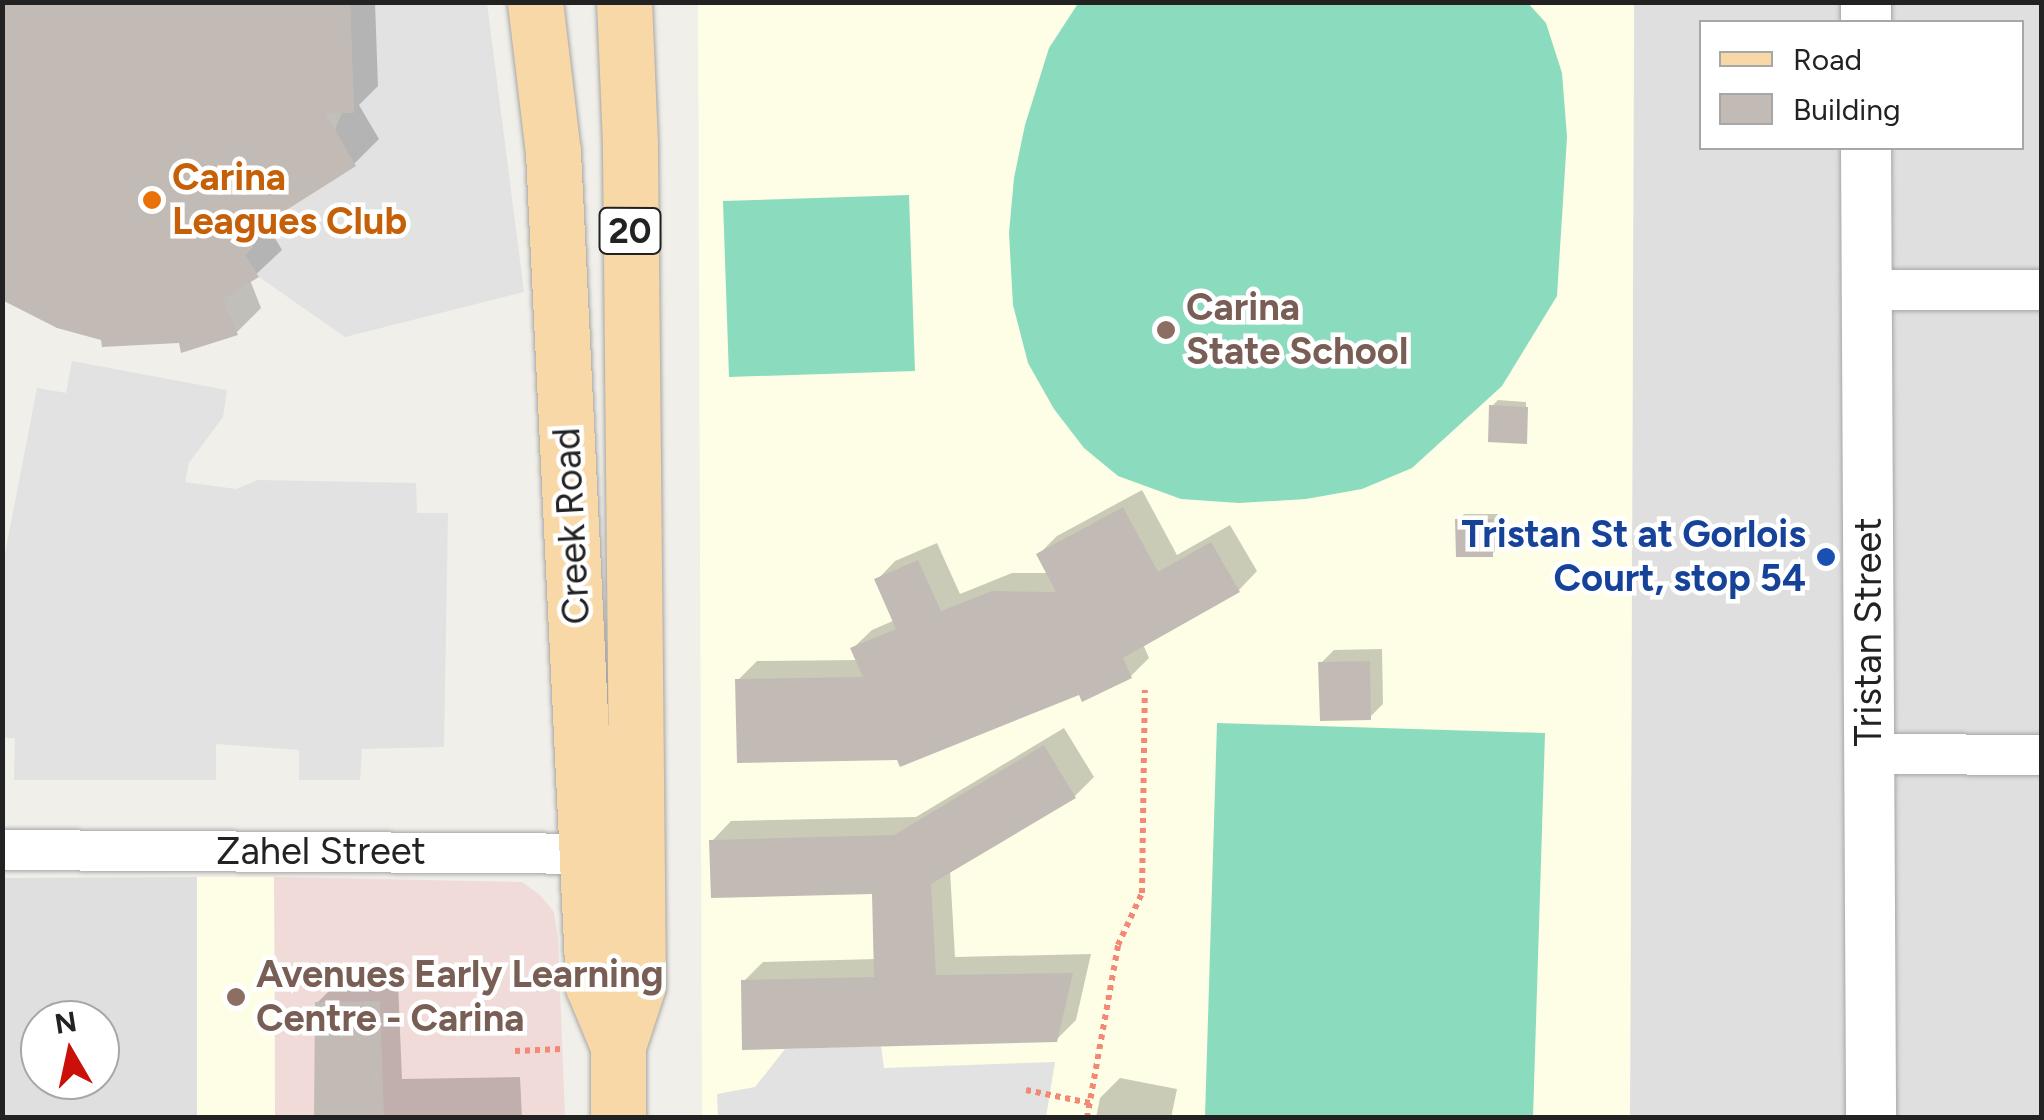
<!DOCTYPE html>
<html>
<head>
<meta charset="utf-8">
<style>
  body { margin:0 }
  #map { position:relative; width:2044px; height:1120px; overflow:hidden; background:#f1efe9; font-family:Figtree,sans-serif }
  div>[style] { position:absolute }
  .residential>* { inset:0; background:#e0dfdf }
  .commercial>* { inset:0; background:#f1dbd9 }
  .education>* { inset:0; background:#fdfee5 }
  .pitch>* { inset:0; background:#8bdcbf }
  .parking>* { inset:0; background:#e2e2e2 }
  .shadow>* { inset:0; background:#0003 }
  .building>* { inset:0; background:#c2bbb5 }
  .path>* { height:6px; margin-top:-3px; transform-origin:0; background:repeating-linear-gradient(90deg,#f48877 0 5px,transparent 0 10px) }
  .roads { filter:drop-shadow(0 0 2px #a6a6a6) drop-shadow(0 0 2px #a6a6a6) }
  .minor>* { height:40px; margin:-20px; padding:0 20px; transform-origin:20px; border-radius:20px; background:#fff }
  .tertiary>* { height:50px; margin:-25px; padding:0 25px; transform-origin:25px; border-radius:25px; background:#fff }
  .primary>* { height:55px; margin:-27.5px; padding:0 27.5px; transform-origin:27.5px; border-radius:27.5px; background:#f8d8a7 }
  .dots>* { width:28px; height:28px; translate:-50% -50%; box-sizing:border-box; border:5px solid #fff; border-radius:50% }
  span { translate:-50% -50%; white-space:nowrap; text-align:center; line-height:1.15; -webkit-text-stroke:9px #fff; paint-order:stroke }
  .shield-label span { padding:2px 8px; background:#fff; border:2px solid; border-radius:8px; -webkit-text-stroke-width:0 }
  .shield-label { font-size:35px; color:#222; font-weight:700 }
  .food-label { font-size:38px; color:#c56008; font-weight:700 }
  .left { translate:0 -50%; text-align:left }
  .education-label { font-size:38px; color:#785e54; font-weight:700 }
  .street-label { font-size:38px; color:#222 }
  .transit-label { font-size:38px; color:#164399; font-weight:700 }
  .right { translate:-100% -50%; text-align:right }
  .frame { position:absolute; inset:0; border:5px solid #222; pointer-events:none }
  .legend { position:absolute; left:1699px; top:20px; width:325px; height:130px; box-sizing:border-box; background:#fff; border:2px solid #a7a7a7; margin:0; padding:12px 18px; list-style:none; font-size:30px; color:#222 }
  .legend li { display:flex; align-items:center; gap:20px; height:50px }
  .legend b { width:50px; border:2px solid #a7a7a7 }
  .north { position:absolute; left:20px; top:1000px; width:100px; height:100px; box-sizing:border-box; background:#fff; border:2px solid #a7a7a7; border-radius:50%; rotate:351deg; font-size:28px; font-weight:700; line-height:40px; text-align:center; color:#222 }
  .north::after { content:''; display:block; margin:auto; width:35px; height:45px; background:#ca1009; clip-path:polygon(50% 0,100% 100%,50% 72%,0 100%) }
</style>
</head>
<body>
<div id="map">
  <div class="residential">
    <div style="clip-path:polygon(evenodd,1634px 3px,2041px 3px,2041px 1117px,1630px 1117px,1634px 3px,1702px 22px,2022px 22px,2022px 148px,1702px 148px,1702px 22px)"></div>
    <div style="clip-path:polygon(evenodd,197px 877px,197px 1117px,3px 1117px,2px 878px,197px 877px,40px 1020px,100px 1020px,100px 1080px,40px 1080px,40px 1020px)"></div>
  </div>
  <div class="commercial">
    <div style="clip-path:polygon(274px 877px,522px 882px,540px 895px,554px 912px,558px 939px,565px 1117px,275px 1117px)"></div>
  </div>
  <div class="education">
    <div style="clip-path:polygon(698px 3px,1634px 3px,1630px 1117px,702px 1117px)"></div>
    <div style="clip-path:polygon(197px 877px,274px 877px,275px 1117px,197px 1117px)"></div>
  </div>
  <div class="pitch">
    <div style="clip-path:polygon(1079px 2px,1527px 2px,1546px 23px,1562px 73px,1567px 137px,1557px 296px,1502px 386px,1412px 468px,1362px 489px,1306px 499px,1239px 503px,1181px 499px,1118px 476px,1084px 448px,1054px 409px,1028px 363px,1013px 305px,1009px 233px,1014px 178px,1025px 125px,1049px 48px)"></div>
    <div style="clip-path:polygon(909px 195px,915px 371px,729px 377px,723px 201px)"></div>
    <div style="clip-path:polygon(1217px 723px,1545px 733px,1533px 1117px,1205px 1117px)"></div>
  </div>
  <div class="parking">
    <div style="clip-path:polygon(350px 3px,487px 3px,524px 292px,345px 337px,259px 277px,245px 255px,253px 247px,247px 235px,335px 130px,342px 113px,354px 112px)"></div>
    <div style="clip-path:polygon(72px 361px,227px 390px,223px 417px,189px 463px,185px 482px,236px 489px,258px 480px,416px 483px,417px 513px,448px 513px,444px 747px,362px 749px,360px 780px,299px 780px,299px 750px,216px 744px,216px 780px,14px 780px,15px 738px,3px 738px,3px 564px,37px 388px,66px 393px)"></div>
    <div style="clip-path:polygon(881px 1046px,884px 1068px,1055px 1062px,1046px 1117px,718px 1117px,717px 1094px,755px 1087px,785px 1049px)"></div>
  </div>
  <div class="shadow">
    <div style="clip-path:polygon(2px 2px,375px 2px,378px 86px,359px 105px,379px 139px,354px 164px,274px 215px,277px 220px,269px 228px,282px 250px,250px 280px,261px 308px,236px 333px,181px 340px,103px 338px)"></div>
    <div style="clip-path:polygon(1498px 400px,1526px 402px,1526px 441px,1492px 406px)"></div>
    <div style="clip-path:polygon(1142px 490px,1177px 555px,1230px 525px,1257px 571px,1239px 590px,1143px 644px,1149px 658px,1131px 676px,899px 758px,738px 680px,757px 661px,858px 660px,853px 648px,872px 630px,895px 620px,877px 580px,895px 561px,937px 543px,960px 594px,1012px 573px,1049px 573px,1039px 554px,1057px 536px)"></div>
    <div style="clip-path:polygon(1464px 514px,1498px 514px,1498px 548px,1492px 554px,1458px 520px)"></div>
    <div style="clip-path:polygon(1382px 649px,1383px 704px,1370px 717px,1321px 663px,1334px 650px)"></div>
    <div style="clip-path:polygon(1064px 728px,1094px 777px,1075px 796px,950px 870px,955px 957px,1091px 954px,1076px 1020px,1056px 1040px,744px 981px,763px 962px,876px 959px,875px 892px,712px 841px,731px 821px,916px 817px)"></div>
    <div style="clip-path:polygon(398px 982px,402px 1079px,520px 1077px,522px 1118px,316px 1118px,317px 1003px,337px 983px)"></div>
    <div style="clip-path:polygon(1120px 1078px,1177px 1089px,1171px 1118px,1096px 1118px,1100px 1098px)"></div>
  </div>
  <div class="building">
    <div style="clip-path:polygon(2px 2px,350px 2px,354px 113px,325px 113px,356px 166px,247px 235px,253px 247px,245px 255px,259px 277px,223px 299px,238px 335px,181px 353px,179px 343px,102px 347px,101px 340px,57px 328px,2px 300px)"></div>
    <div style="clip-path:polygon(1489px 405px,1528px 407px,1527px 444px,1488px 442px)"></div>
    <div style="clip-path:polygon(1123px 507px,1158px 572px,1211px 542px,1240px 592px,1123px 658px,1132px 678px,1082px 702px,1079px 695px,900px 767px,897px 760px,737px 763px,735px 679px,863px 677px,850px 648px,896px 629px,874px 579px,918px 560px,941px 611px,992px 591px,1056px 592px,1036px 554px)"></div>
    <div style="clip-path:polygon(1455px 519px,1493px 519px,1493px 557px,1456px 557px)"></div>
    <div style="clip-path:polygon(1370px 661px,1371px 720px,1320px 721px,1318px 662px)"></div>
    <div style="clip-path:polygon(1044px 745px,1076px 798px,931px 884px,936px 975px,1073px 973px,1057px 1042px,742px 1050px,741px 980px,874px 977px,872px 894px,711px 898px,709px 840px,894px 835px)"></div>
    <div style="clip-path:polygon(380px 1001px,384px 1118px,314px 1118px,315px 1002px)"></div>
  </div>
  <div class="path">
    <div style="left:515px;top:1051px;width:46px;rotate:-2.5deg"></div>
    <div style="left:1026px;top:1090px;width:65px;rotate:11.5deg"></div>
    <div style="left:1087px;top:1118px;width:176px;rotate:-79.8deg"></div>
    <div style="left:1118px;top:945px;width:57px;rotate:-65.2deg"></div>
    <div style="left:1142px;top:893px;width:203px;rotate:-89.2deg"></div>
  </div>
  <div class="roads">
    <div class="minor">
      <div style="left:1867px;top:290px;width:175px"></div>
      <div style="left:1870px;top:754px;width:172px;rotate:0.3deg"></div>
      <div style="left:2px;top:850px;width:613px;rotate:0.37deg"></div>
    </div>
    <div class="tertiary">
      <div style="left:1866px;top:2px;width:20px;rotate:90deg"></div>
      <div style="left:1866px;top:148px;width:970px;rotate:89.7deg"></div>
    </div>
    <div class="primary">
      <div style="left:535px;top:2px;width:151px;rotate:83.2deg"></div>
      <div style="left:553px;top:152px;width:835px;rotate:87.25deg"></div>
      <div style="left:593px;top:986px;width:65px;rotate:67.4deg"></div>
      <div style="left:618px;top:1118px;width:72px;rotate:-90deg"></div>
      <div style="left:618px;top:1046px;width:64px;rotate:-71.8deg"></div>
      <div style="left:638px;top:985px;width:841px;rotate:-90.55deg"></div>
      <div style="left:630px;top:144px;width:142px;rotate:-92.4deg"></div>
    </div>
  </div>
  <div class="dots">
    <div style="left:152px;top:200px;background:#e8710a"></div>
    <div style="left:1166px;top:330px;background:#8d6e63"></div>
    <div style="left:1826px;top:557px;background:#1a4fb4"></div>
    <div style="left:236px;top:997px;background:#8d6e63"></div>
  </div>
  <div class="shield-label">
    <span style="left:630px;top:231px">20</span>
  </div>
  <div class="food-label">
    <span class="left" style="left:172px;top:200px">Carina<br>Leagues Club</span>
  </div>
  <div class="education-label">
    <span class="left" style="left:1186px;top:330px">Carina<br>State School</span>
    <span class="left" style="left:256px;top:997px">Avenues Early Learning<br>Centre - Carina</span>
  </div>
  <div class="street-label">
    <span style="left:572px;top:526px;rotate:-93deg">Creek Road</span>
    <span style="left:1869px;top:632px;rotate:-90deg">Tristan Street</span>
    <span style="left:321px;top:852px">Zahel Street</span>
  </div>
  <div class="transit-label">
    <span class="right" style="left:1806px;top:557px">Tristan St at Gorlois<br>Court, stop 54</span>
  </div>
  <div class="frame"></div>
  <ul class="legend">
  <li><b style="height:12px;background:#f8d8a7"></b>Road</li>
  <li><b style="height:28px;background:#c2bbb5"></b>Building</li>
  </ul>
  <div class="north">N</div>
</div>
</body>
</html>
